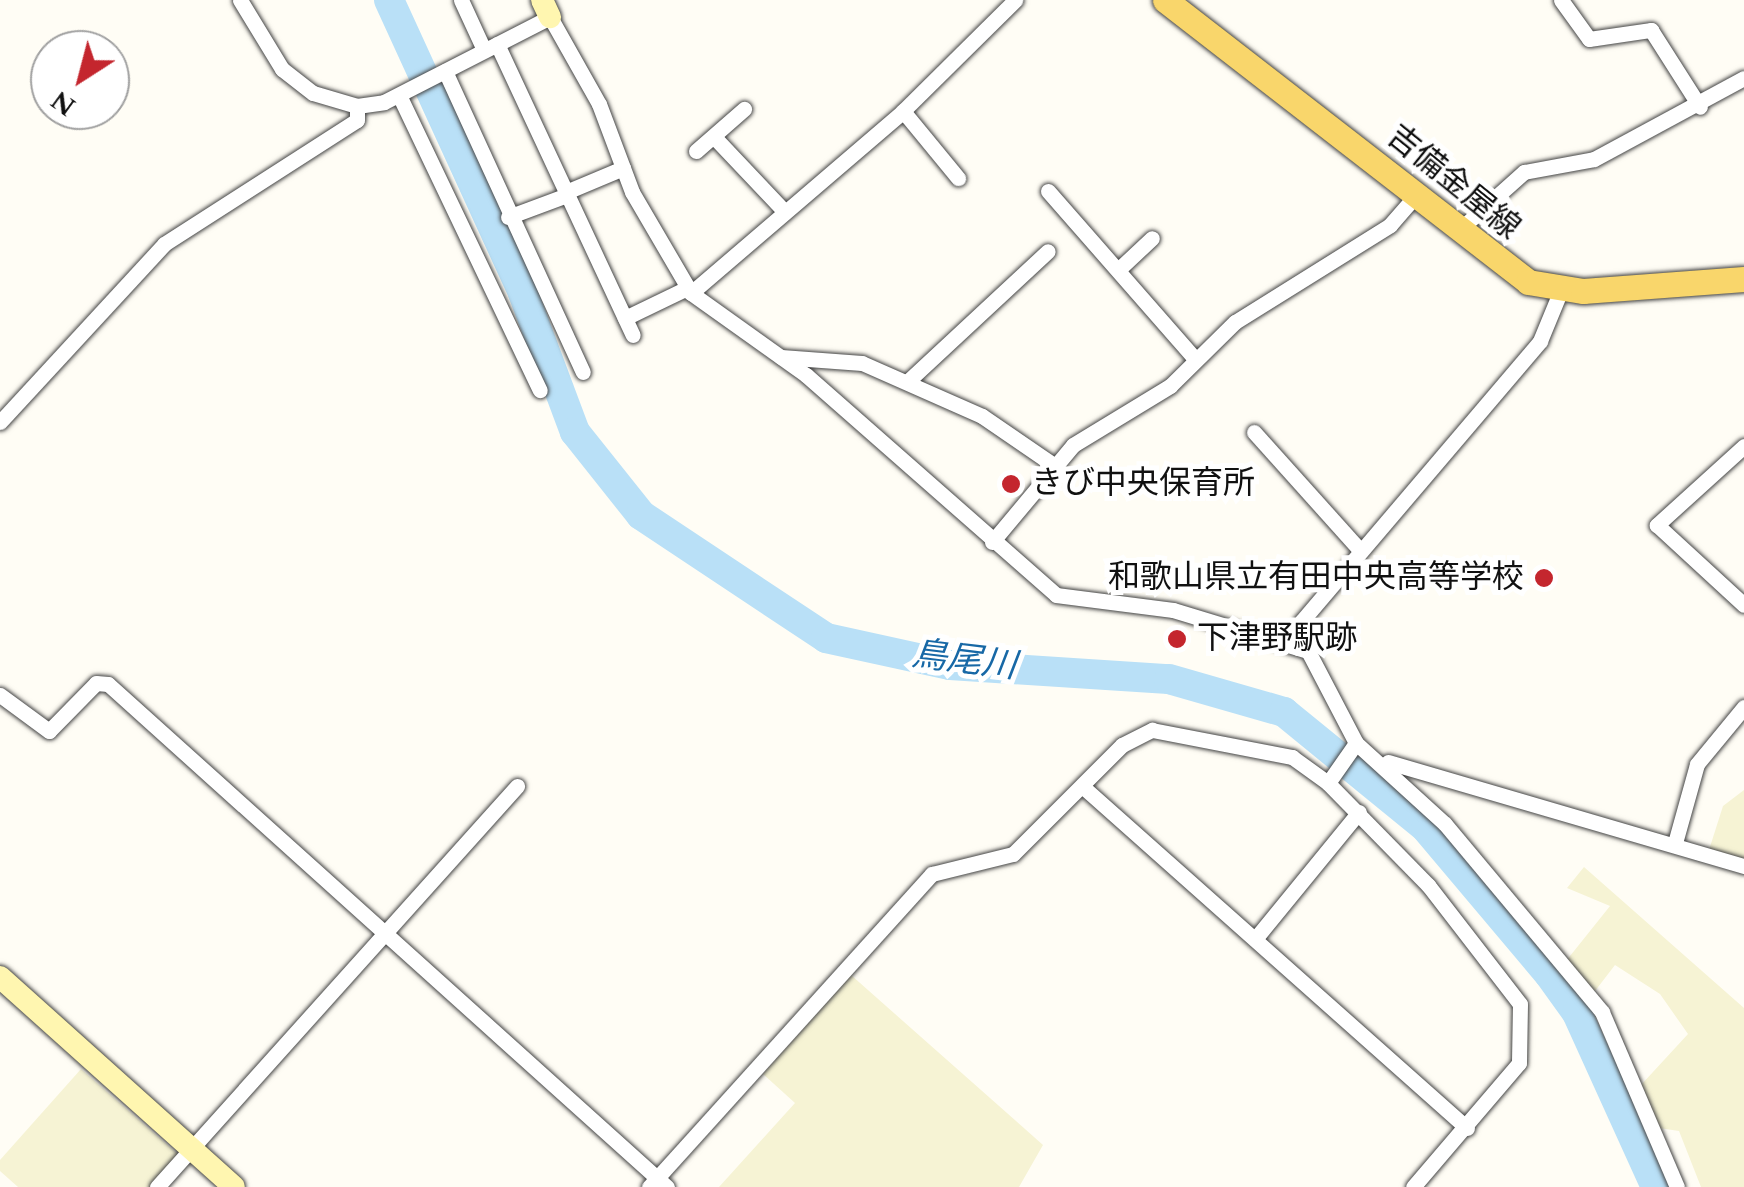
<!DOCTYPE html>
<html>
<head>
<meta charset="utf-8">
<style>
  body { margin:0 }
  #map { position:relative; width:1744px; height:1187px; overflow:hidden; background:#fffdf5; font-family:Spectral,"Noto Sans JP",serif }
  div>[style] { position:absolute }
  .farmland>* { inset:0; background:#f6f3d4 }
  .river>* { height:30px; margin:-15px; padding:0 15px; transform-origin:15px; border-radius:15px; background:#b9e0f7 }
  .roads { filter:drop-shadow(0 0 2px #444) drop-shadow(0 0 2px #444) }
  .street>* { height:15px; margin:-7.5px; padding:0 7.5px; transform-origin:7.5px; border-radius:7.5px; background:#fff }
  .secondary>* { height:22px; margin:-11px; padding:0 11px; transform-origin:11px; border-radius:11px; background:#fff6b0 }
  .primary>* { height:25px; margin:-12.5px; padding:0 12.5px; transform-origin:12.5px; border-radius:12.5px; background:#f9d66b }
  .dots>* { width:28px; height:28px; translate:-50% -50%; box-sizing:border-box; border:5px solid #fff; border-radius:50% }
  span { translate:-50% -50%; white-space:nowrap; text-align:center; line-height:1.15; -webkit-text-stroke:10px #fff; paint-order:stroke }
  .street-label { font-size:32px; color:#111 }
  .poi-label { font-size:32px; color:#111 }
  .left { translate:0 -50%; text-align:left }
  .right { translate:-100% -50%; text-align:right }
  .water-label { font-size:35px; color:#1768a6; font-style:italic }
  .north { position:absolute; left:30px; top:30px; width:100px; height:100px; box-sizing:border-box; background:#fff; border:2px solid #a0a0a0; border-radius:50%; rotate:216deg; font-size:28px; font-weight:700; line-height:40px; text-align:center; color:#111 }
  .north::after { content:''; display:block; margin:auto; width:35px; height:45px; background:#c4262e; clip-path:polygon(50% 0,100% 100%,50% 72%,0 100%) }
</style>
</head>
<body>
<div id="map">
  <div class="farmland">
    <div style="clip-path:polygon(1744px 790px,1744px 863px,1709px 850px,1723px 806px)"></div>
    <div style="clip-path:polygon(1584px 867px,1744px 1008px,1744px 1187px,1701px 1187px,1679px 1131px,1659px 1128px,1641px 1085px,1688px 1034px,1660px 994px,1615px 965px,1595px 991px,1566px 961px,1610px 906px,1567px 888px)"></div>
    <div style="clip-path:polygon(851px 975px,1043px 1145px,1019px 1187px,719px 1187px,795px 1103px,763px 1074px)"></div>
    <div style="clip-path:polygon(81px 1069px,181px 1157px,154px 1187px,18px 1187px,0 1171px,0 1160px)"></div>
  </div>
  <div class="river">
    <div style="left:389px;top:0;width:322px;rotate:65.4deg"></div>
    <div style="left:523px;top:293px;width:148px;rotate:69.5deg"></div>
    <div style="left:575px;top:432px;width:106px;rotate:51.5deg"></div>
    <div style="left:641px;top:515px;width:222px;rotate:33.6deg"></div>
    <div style="left:826px;top:638px;width:127px;rotate:12.3deg"></div>
    <div style="left:950px;top:665px;width:219px;rotate:3.7deg"></div>
    <div style="left:1169px;top:679px;width:120px;rotate:16deg"></div>
    <div style="left:1284px;top:712px;width:183px;rotate:39.2deg"></div>
    <div style="left:1426px;top:828px;width:191px;rotate:49.9deg"></div>
    <div style="left:1549px;top:974px;width:48px;rotate:54.3deg"></div>
    <div style="left:1577px;top:1013px;width:191px;rotate:65.6deg"></div>
  </div>
  <div class="roads">
    <div class="street">
      <div style="left:240px;top:0;width:81px;rotate:58.7deg"></div>
      <div style="left:282px;top:69px;width:39px;rotate:38deg"></div>
      <div style="left:313px;top:93px;width:46px;rotate:16.5deg"></div>
      <div style="left:357px;top:106px;width:27px;rotate:-8deg"></div>
      <div style="left:384px;top:102px;width:186px;rotate:-27.1deg"></div>
      <div style="left:550px;top:17px;width:100px;rotate:60.6deg"></div>
      <div style="left:599px;top:104px;width:94px;rotate:69.4deg"></div>
      <div style="left:632px;top:192px;width:117px;rotate:59.7deg"></div>
      <div style="left:691px;top:293px;width:141px;rotate:35.5deg"></div>
      <div style="left:806px;top:375px;width:333px;rotate:41.3deg"></div>
      <div style="left:1056px;top:595px;width:118px;rotate:7.3deg"></div>
      <div style="left:1173px;top:610px;width:141px;rotate:16.9deg"></div>
      <div style="left:1308px;top:651px;width:104px;rotate:62.4deg"></div>
      <div style="left:1356px;top:743px;width:120px;rotate:42.3deg"></div>
      <div style="left:1445px;top:824px;width:245px;rotate:50.1deg"></div>
      <div style="left:1602px;top:1012px;width:190px;rotate:66.8deg"></div>
      <div style="left:461px;top:0;width:55px;rotate:65.3deg"></div>
      <div style="left:1561px;top:0;width:48px;rotate:54.3deg"></div>
      <div style="left:1589px;top:39px;width:63px;rotate:-8.3deg"></div>
      <div style="left:1651px;top:30px;width:91px;rotate:57.5deg"></div>
      <div style="left:497px;top:44px;width:321px;rotate:65deg"></div>
      <div style="left:445px;top:71px;width:331px;rotate:65.4deg"></div>
      <div style="left:399px;top:95px;width:327px;rotate:64.5deg"></div>
      <div style="left:903px;top:111px;width:87px;rotate:50.6deg"></div>
      <div style="left:716px;top:139px;width:100px;rotate:46.6deg"></div>
      <div style="left:696px;top:151px;width:64px;rotate:-41.2deg"></div>
      <div style="left:1048px;top:191px;width:223px;rotate:48.8deg"></div>
      <div style="left:566px;top:192px;width:62px;rotate:-22.8deg"></div>
      <div style="left:508px;top:217px;width:63px;rotate:-20.4deg"></div>
      <div style="left:1458px;top:231px;width:89px;rotate:-41.8deg"></div>
      <div style="left:1524px;top:172px;width:71px;rotate:-10.5deg"></div>
      <div style="left:1594px;top:159px;width:170px;rotate:-28.4deg"></div>
      <div style="left:1119px;top:269px;width:45px;rotate:-43.2deg"></div>
      <div style="left:691px;top:293px;width:279px;rotate:-40.6deg"></div>
      <div style="left:903px;top:111px;width:158px;rotate:-44.7deg"></div>
      <div style="left:625px;top:318px;width:69px;rotate:-25.8deg"></div>
      <div style="left:781px;top:357px;width:81px;rotate:4.2deg"></div>
      <div style="left:862px;top:363px;width:131px;rotate:23.8deg"></div>
      <div style="left:982px;top:416px;width:88px;rotate:34.4deg"></div>
      <div style="left:907px;top:382px;width:192px;rotate:-42.9deg"></div>
      <div style="left:0;top:422px;width:242px;rotate:-47.3deg"></div>
      <div style="left:164px;top:244px;width:229px;rotate:-32.7deg"></div>
      <div style="left:357px;top:120px;width:14px;rotate:-90deg"></div>
      <div style="left:1254px;top:432px;width:159px;rotate:48.1deg"></div>
      <div style="left:1744px;top:446px;width:118px;rotate:137.8deg"></div>
      <div style="left:1657px;top:525px;width:118px;rotate:42.6deg"></div>
      <div style="left:992px;top:542px;width:126px;rotate:-50.1deg"></div>
      <div style="left:1073px;top:445px;width:114px;rotate:-31.3deg"></div>
      <div style="left:1170px;top:386px;width:91px;rotate:-44.6deg"></div>
      <div style="left:1235px;top:322px;width:183px;rotate:-32deg"></div>
      <div style="left:1390px;top:225px;width:38px;rotate:-49deg"></div>
      <div style="left:1296px;top:644px;width:23px;rotate:-77deg"></div>
      <div style="left:1301px;top:622px;width:369px;rotate:-49.6deg"></div>
      <div style="left:1540px;top:341px;width:55px;rotate:-67.6deg"></div>
      <div style="left:0;top:695px;width:61px;rotate:36.3deg"></div>
      <div style="left:49px;top:731px;width:67px;rotate:-45.6deg"></div>
      <div style="left:96px;top:683px;width:12px;rotate:5deg"></div>
      <div style="left:108px;top:684px;width:752px;rotate:41.98deg"></div>
      <div style="left:1388px;top:762px;width:371px;rotate:16.3deg"></div>
      <div style="left:1328px;top:783px;width:49px;rotate:-55deg"></div>
      <div style="left:1082px;top:786px;width:515px;rotate:41.62deg"></div>
      <div style="left:1675px;top:843px;width:82px;rotate:-74.4deg"></div>
      <div style="left:1697px;top:764px;width:74px;rotate:-50.5deg"></div>
      <div style="left:1255px;top:939px;width:164px;rotate:-50.7deg"></div>
      <div style="left:157px;top:1187px;width:539px;rotate:-48.08deg"></div>
      <div style="left:649px;top:1187px;width:422px;rotate:-47.9deg"></div>
      <div style="left:932px;top:874px;width:83px;rotate:-13.9deg"></div>
      <div style="left:1013px;top:854px;width:154px;rotate:-45deg"></div>
      <div style="left:1122px;top:745px;width:34px;rotate:-27deg"></div>
      <div style="left:1152px;top:730px;width:143px;rotate:10.9deg"></div>
      <div style="left:1292px;top:757px;width:44px;rotate:35.8deg"></div>
      <div style="left:1328px;top:783px;width:143px;rotate:45.6deg"></div>
      <div style="left:1428px;top:885px;width:150px;rotate:52.3deg"></div>
      <div style="left:1520px;top:1004px;width:59px;rotate:91deg"></div>
      <div style="left:1519px;top:1063px;width:163px;rotate:130.5deg"></div>
    </div>
    <div class="secondary">
      <div style="left:542px;top:0;width:19px;rotate:65deg"></div>
      <div style="left:0;top:977px;width:314px;rotate:41.9deg"></div>
    </div>
    <div class="primary">
      <div style="left:1165px;top:0;width:460px;rotate:37.8deg"></div>
      <div style="left:1528px;top:282px;width:56px;rotate:9.3deg"></div>
      <div style="left:1583px;top:291px;width:161px;rotate:-4.3deg"></div>
    </div>
  </div>
  <div class="dots">
    <div style="left:1011px;top:484px;background:#c4262e"></div>
    <div style="left:1544px;top:578px;background:#c4262e"></div>
    <div style="left:1177px;top:639px;background:#c4262e"></div>
  </div>
  <div class="street-label">
    <span style="left:1453px;top:183px;rotate:39deg">吉備金屋線</span>
  </div>
  <div class="poi-label">
    <span class="left" style="left:1031px;top:484px">きび中央保育所</span>
    <span class="right" style="left:1524px;top:578px">和歌山県立有田中央高等学校</span>
    <span class="left" style="left:1197px;top:639px">下津野駅跡</span>
  </div>
  <div class="water-label">
    <span style="left:964px;top:661px;rotate:7deg">鳥尾川</span>
  </div>
  <div class="north">N</div>
</div>
</body>
</html>
